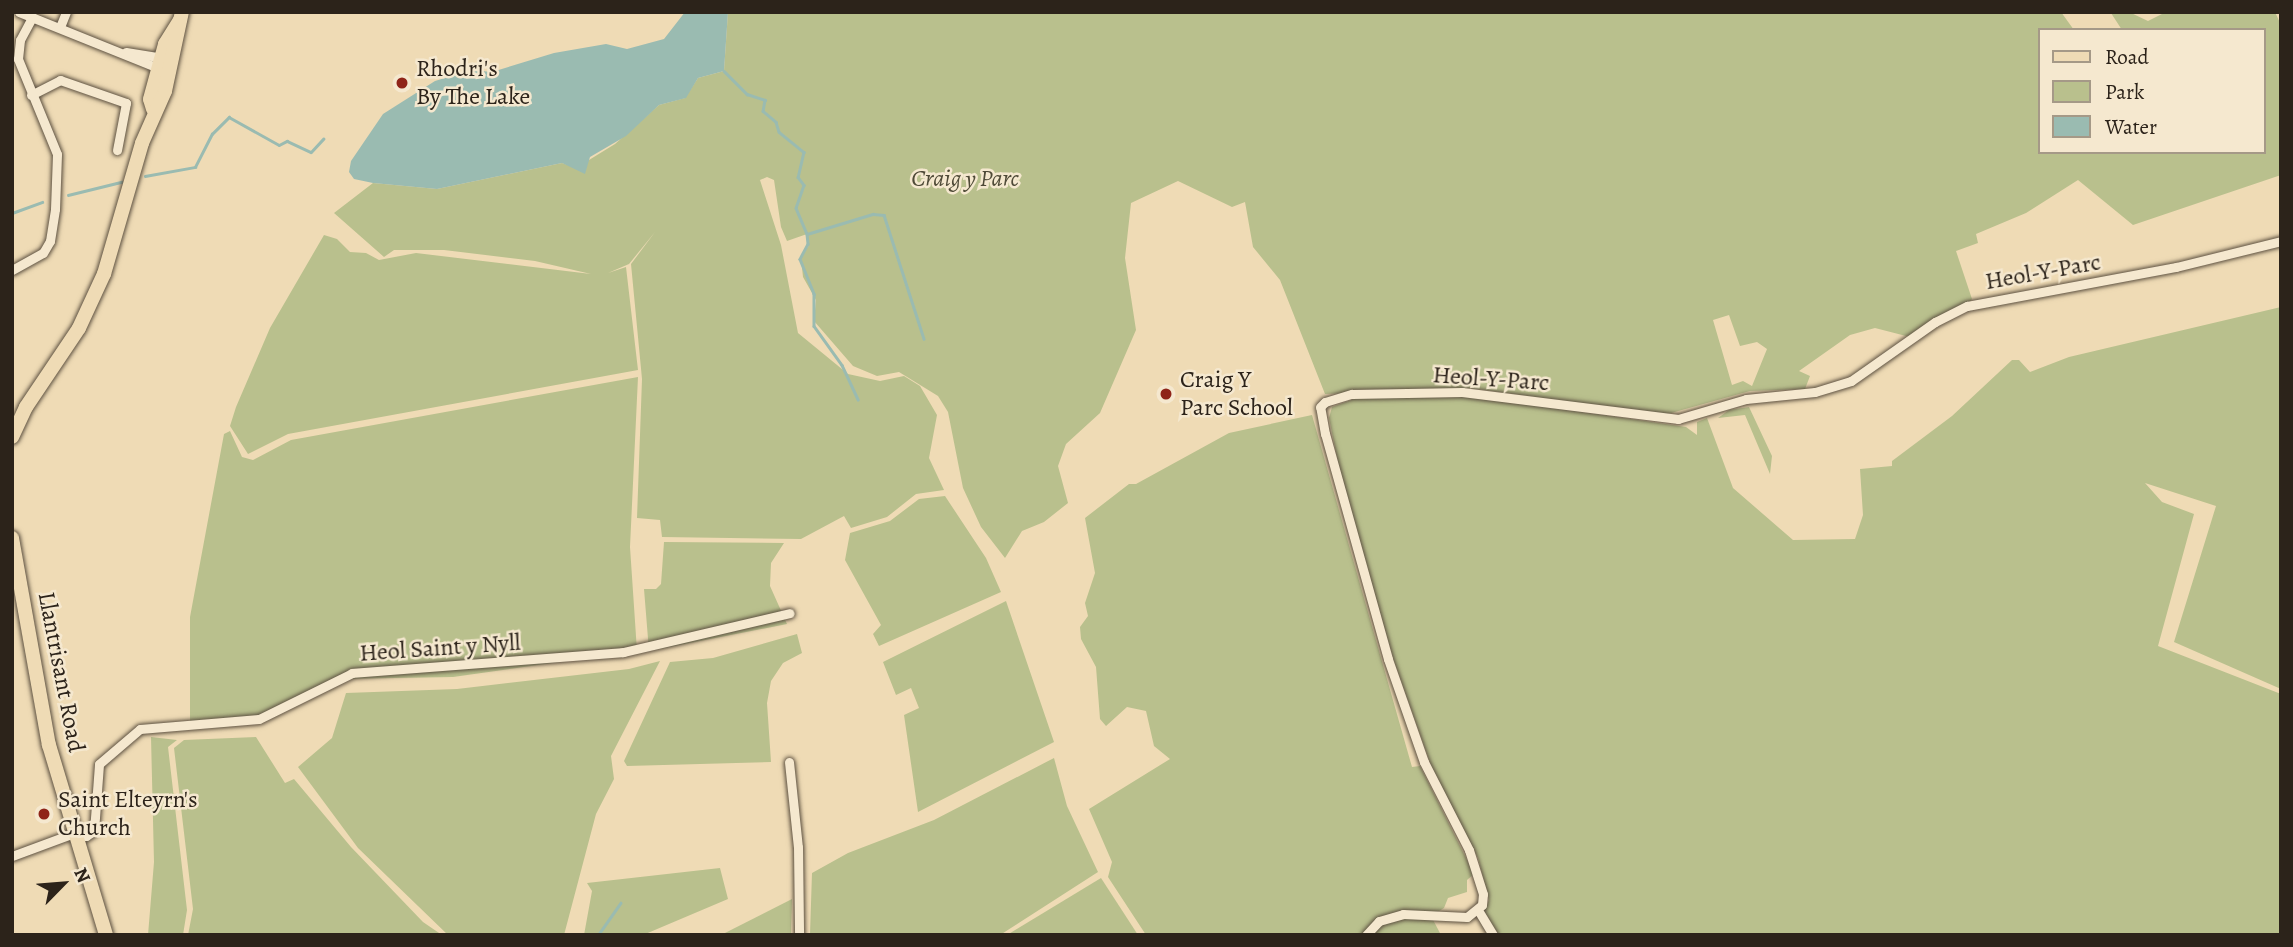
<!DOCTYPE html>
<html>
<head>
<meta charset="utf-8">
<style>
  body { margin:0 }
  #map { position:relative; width:2293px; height:947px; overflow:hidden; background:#efdbb5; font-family:Alegreya,serif }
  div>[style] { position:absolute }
  .green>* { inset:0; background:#b9c08d }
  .water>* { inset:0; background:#9abbb1 }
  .stream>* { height:2.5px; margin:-1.25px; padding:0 1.25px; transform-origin:1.25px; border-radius:1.25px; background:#9abbb1 }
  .roads { filter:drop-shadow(0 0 2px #5d5141) drop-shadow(0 0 2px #5d5141) }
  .minor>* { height:9px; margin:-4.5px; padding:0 4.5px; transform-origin:4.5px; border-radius:4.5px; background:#f5e8cf }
  .primary>* { height:14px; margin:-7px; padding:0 7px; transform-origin:7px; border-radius:7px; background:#efdbb5 }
  .dots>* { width:19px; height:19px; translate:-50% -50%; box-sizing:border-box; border:4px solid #f5e8cf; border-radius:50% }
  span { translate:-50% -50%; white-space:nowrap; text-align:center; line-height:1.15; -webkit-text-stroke:5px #f5e8cf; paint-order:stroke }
  .poi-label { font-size:24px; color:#2c231a }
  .left { translate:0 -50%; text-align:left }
  .park-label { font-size:24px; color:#4f4a37; font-style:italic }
  .street-label { font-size:24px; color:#2c231a }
  .frame { position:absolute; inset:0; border:14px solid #2c231a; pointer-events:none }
  .legend { position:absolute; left:2038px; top:28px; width:228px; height:126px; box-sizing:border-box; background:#f5e8cf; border:2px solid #a59987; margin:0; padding:9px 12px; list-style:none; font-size:21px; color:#2c231a }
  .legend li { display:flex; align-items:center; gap:14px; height:35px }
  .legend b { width:35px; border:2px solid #a59987 }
  .north { position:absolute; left:28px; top:849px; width:70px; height:70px; -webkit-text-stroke:5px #f5e8cf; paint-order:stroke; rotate:65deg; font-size:19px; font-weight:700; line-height:28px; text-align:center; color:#2c231a }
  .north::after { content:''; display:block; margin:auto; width:24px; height:32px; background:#2c231a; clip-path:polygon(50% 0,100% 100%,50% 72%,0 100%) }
</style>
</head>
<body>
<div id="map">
  <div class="green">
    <div style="clip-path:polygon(evenodd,728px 12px,2061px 12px,2074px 30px,2039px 30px,2039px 152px,2263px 152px,2263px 30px,2122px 30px,2111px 13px,2129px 12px,2148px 21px,2166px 12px,2275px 12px,2281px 25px,2281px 175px,2133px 225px,2078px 180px,2026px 213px,1976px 234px,1978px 243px,1956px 251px,1972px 299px,1967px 306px,1910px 337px,1875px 328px,1850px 335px,1799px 371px,1810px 376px,1805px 389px,1750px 391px,1664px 415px,1470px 388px,1325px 394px,1280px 280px,1253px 247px,1245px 202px,1232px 207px,1178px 181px,1131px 203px,1125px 258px,1136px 330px,1100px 413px,1066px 444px,1058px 466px,1068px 503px,1044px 522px,1022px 531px,1005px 558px,981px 527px,963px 488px,948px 412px,938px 396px,899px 372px,877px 376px,853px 366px,814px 321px,816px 300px,803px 277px,801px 258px,809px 245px,807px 234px,787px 241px,781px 227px,774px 180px,767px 177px,753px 183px,760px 180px,781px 245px,798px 333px,848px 374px,880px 381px,904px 376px,920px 386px,937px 415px,929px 458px,944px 490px,916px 494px,887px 517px,851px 528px,844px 516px,801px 539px,662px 537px,660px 520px,637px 518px,642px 379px,631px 264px,655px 232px,629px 264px,608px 273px,626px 267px,638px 370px,288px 434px,248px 454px,230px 426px,236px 407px,270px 328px,324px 235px,337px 239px,350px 252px,366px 253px,379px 260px,416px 253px,591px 274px,535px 261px,444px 250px,394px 250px,384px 257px,334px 213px,373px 183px,437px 189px,562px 163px,576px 168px,615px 144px,659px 105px,685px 98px,698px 78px,724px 71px,728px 12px,1729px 315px,1740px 346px,1757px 342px,1767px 349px,1752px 386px,1743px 381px,1732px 385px,1713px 320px,1729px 315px)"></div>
    <div style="clip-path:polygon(2281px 307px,2281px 689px,2174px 642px,2216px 506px,2145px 483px,2162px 502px,2194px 514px,2158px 646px,2281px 694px,2281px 935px,1499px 935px,1484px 911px,1489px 900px,1478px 858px,1432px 768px,1394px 661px,1342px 482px,1329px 418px,1332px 407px,1357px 398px,1479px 397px,1686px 427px,1697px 435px,1697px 422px,1707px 418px,1733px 488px,1793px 540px,1855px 539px,1863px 515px,1860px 469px,1892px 466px,1892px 461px,1952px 416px,2012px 360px,2019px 360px,2030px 372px,2069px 357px)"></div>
    <div style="clip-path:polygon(638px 377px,630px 547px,637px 651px,453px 677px,338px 679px,256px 723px,190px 729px,190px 617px,224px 434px,230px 431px,242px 457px,253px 460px,291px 440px)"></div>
    <div style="clip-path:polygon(1749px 407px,1772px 456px,1770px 474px,1745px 415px,1718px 418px,1729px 410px)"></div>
    <div style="clip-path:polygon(1312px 415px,1412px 767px,1420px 766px,1474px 874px,1467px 880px,1467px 892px,1448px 898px,1444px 908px,1431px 916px,1441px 935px,1146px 935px,1108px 877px,1112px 862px,1089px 809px,1170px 759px,1154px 746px,1146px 711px,1127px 707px,1106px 726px,1100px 719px,1096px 667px,1081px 639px,1080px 627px,1088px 616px,1085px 603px,1095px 573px,1085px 518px,1129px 484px,1136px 484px,1229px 433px)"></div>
    <div style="clip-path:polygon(945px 496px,986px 558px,1001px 592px,879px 646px,873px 634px,881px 625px,845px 560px,850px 533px,890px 521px,919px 499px)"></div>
    <div style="clip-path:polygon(664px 542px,784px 543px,771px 563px,770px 586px,787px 624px,649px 651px,644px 589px,656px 589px,661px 584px)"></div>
    <div style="clip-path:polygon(1006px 601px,1054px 742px,918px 812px,904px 715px,919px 708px,911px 688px,896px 695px,883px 662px)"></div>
    <div style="clip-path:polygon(797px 634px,802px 653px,783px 663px,771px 681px,767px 703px,771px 762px,627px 766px,624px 761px,670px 662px,713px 658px)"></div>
    <div style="clip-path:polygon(660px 661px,611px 756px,614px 779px,596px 814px,564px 935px,448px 935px,358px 848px,298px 767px,332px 738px,346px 693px,457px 689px,629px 669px)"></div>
    <div style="clip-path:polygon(151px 737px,177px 740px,168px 747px,187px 910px,183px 935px,148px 935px,154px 862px)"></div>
    <div style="clip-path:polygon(256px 737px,285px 783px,294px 779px,351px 847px,423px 922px,442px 935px,188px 935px,193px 909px,174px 748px,184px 740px)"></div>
    <div style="clip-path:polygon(1054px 758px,1067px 806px,1098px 872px,1000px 935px,810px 935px,812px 873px,848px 853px,934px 820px)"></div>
    <div style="clip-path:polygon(720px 868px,728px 899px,643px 935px,584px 935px,592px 891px,587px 883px)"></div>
    <div style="clip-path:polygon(1101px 878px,1138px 935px,1007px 935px)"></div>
    <div style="clip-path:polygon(792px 899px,791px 935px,721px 935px)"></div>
  </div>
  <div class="water">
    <div style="clip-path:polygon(685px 12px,728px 12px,724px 71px,698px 78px,686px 98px,659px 105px,626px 136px,590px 157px,585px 174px,562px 163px,437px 189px,373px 183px,354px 179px,349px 172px,351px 161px,383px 114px,435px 81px,471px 70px,492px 72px,554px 53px,606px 44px,627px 49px,664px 39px)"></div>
  </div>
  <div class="stream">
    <div style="left:724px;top:71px;width:33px;rotate:45deg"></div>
    <div style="left:747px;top:94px;width:19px;rotate:18deg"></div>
    <div style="left:765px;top:100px;width:11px;rotate:100deg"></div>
    <div style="left:763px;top:111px;width:17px;rotate:40deg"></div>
    <div style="left:776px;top:122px;width:10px;rotate:73deg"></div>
    <div style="left:779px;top:132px;width:32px;rotate:39deg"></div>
    <div style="left:804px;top:152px;width:26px;rotate:103deg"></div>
    <div style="left:798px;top:177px;width:10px;rotate:53deg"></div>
    <div style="left:804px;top:185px;width:24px;rotate:109deg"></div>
    <div style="left:796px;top:208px;width:28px;rotate:67deg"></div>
    <div style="left:807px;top:234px;width:10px;rotate:84deg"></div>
    <div style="left:808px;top:244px;width:17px;rotate:118deg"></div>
    <div style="left:800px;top:259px;width:38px;rotate:68deg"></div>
    <div style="left:814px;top:294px;width:32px;rotate:90deg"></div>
    <div style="left:814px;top:326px;width:48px;rotate:54.3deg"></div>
    <div style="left:842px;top:365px;width:38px;rotate:65deg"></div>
    <div style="left:145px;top:176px;width:51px;rotate:-10.2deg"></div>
    <div style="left:195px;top:167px;width:37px;rotate:-63deg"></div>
    <div style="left:212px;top:134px;width:24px;rotate:-45deg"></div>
    <div style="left:229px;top:117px;width:57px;rotate:29.2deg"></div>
    <div style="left:279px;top:145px;width:9px;rotate:-27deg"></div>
    <div style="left:287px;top:141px;width:26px;rotate:25deg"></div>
    <div style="left:311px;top:152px;width:18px;rotate:-47deg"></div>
    <div style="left:68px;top:195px;width:55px;rotate:-13.8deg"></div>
    <div style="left:12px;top:213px;width:32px;rotate:-20deg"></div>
    <div style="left:807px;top:234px;width:69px;rotate:-16.9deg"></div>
    <div style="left:873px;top:214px;width:11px;rotate:5deg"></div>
    <div style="left:884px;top:215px;width:130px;rotate:72.1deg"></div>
    <div style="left:598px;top:935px;width:39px;rotate:-55deg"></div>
  </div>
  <div class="roads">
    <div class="minor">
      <div style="left:19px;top:12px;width:155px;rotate:21.9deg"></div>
      <div style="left:60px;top:27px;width:16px;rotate:-68deg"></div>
      <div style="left:126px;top:52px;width:39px;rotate:9deg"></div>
      <div style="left:31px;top:95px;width:33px;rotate:-27deg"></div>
      <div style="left:60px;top:80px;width:70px;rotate:19.2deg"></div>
      <div style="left:126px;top:103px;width:48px;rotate:100.8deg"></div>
      <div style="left:12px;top:270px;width:35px;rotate:-29deg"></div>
      <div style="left:43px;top:253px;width:14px;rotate:-60deg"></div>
      <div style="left:50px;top:241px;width:32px;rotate:-81deg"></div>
      <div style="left:55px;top:209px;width:55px;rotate:-87.9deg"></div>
      <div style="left:57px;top:154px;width:103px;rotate:-112.3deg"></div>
      <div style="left:18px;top:59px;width:19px;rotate:-84deg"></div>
      <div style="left:20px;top:40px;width:26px;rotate:-62deg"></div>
      <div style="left:789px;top:762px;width:85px;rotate:84deg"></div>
      <div style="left:798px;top:847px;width:88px;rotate:89.3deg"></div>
      <div style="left:12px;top:856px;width:69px;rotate:-20.3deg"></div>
      <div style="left:77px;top:832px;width:10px;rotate:24deg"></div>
      <div style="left:86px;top:836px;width:9px;rotate:-32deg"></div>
      <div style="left:94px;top:831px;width:67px;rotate:-85.7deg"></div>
      <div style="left:99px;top:764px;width:54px;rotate:-40.5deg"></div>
      <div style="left:140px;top:729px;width:119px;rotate:-4.8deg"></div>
      <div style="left:259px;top:719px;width:104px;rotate:-26.3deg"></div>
      <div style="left:352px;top:673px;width:272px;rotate:-4.4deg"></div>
      <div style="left:623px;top:652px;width:171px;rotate:-13.1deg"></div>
      <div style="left:1478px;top:910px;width:29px;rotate:59deg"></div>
      <div style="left:1366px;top:935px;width:19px;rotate:-47deg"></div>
      <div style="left:1379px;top:921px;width:25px;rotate:-16deg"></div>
      <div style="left:1403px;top:914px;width:64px;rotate:2.7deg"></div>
      <div style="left:1467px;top:917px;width:19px;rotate:-39deg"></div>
      <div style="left:1482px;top:905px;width:11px;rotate:-85deg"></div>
      <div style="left:1483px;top:894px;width:46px;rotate:-107.7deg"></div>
      <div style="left:1469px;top:850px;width:99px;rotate:-117.1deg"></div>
      <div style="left:1424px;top:762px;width:109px;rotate:-109.3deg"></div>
      <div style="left:1388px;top:659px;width:234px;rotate:-105.6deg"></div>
      <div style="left:1325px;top:434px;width:27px;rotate:-100deg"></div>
      <div style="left:1320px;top:407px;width:7px;rotate:-45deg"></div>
      <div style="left:1325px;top:402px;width:28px;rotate:-17deg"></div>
      <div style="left:1352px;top:394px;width:110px;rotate:-1deg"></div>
      <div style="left:1462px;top:392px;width:218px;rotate:7.1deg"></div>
      <div style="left:1678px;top:419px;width:71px;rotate:-16.4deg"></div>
      <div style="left:1746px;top:399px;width:69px;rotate:-5.8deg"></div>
      <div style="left:1815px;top:392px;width:38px;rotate:-17deg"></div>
      <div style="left:1851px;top:381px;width:103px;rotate:-35.1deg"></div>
      <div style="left:1935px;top:322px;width:36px;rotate:-27deg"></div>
      <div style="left:1967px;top:306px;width:213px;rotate:-10.6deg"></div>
      <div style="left:2176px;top:267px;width:108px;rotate:-13.9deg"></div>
    </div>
    <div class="primary">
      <div style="left:153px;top:109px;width:10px;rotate:-107deg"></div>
      <div style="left:150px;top:99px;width:57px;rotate:-74.7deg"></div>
      <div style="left:165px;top:44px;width:28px;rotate:-58deg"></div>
      <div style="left:12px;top:437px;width:33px;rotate:-65deg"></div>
      <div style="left:26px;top:407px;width:95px;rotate:-56.1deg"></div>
      <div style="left:79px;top:328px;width:60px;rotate:-65.2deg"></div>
      <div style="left:104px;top:274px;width:136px;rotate:-73.8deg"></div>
      <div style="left:142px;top:143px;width:57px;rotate:-66.1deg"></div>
      <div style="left:165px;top:91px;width:81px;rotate:-77.9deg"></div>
      <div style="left:12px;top:538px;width:210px;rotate:79.9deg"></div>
      <div style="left:49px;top:745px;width:198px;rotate:73.3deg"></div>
    </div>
  </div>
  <div class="dots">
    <div style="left:402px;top:83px;background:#8f2418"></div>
    <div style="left:1166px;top:394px;background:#8f2418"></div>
    <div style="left:44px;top:814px;background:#8f2418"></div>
  </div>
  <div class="poi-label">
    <span class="left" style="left:416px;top:83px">Rhodri's<br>By The Lake</span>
    <span class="left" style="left:1180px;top:394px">Craig Y<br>Parc School</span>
    <span class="left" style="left:58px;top:814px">Saint Elteyrn's<br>Church</span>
  </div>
  <div class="park-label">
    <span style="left:965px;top:179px">Craig y Parc</span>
  </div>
  <div class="street-label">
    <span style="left:2043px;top:272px;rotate:-10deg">Heol-Y-Parc</span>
    <span style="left:1491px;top:379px;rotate:4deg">Heol-Y-Parc</span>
    <span style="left:440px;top:648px;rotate:-4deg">Heol Saint y Nyll</span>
    <span style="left:61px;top:672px;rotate:79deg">Llantrisant Road</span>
  </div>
  <div class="frame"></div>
  <ul class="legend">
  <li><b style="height:9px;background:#efdbb5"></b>Road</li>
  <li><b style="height:19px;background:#b9c08d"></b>Park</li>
  <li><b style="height:19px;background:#9abbb1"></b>Water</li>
  </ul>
  <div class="north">N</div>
</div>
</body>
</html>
